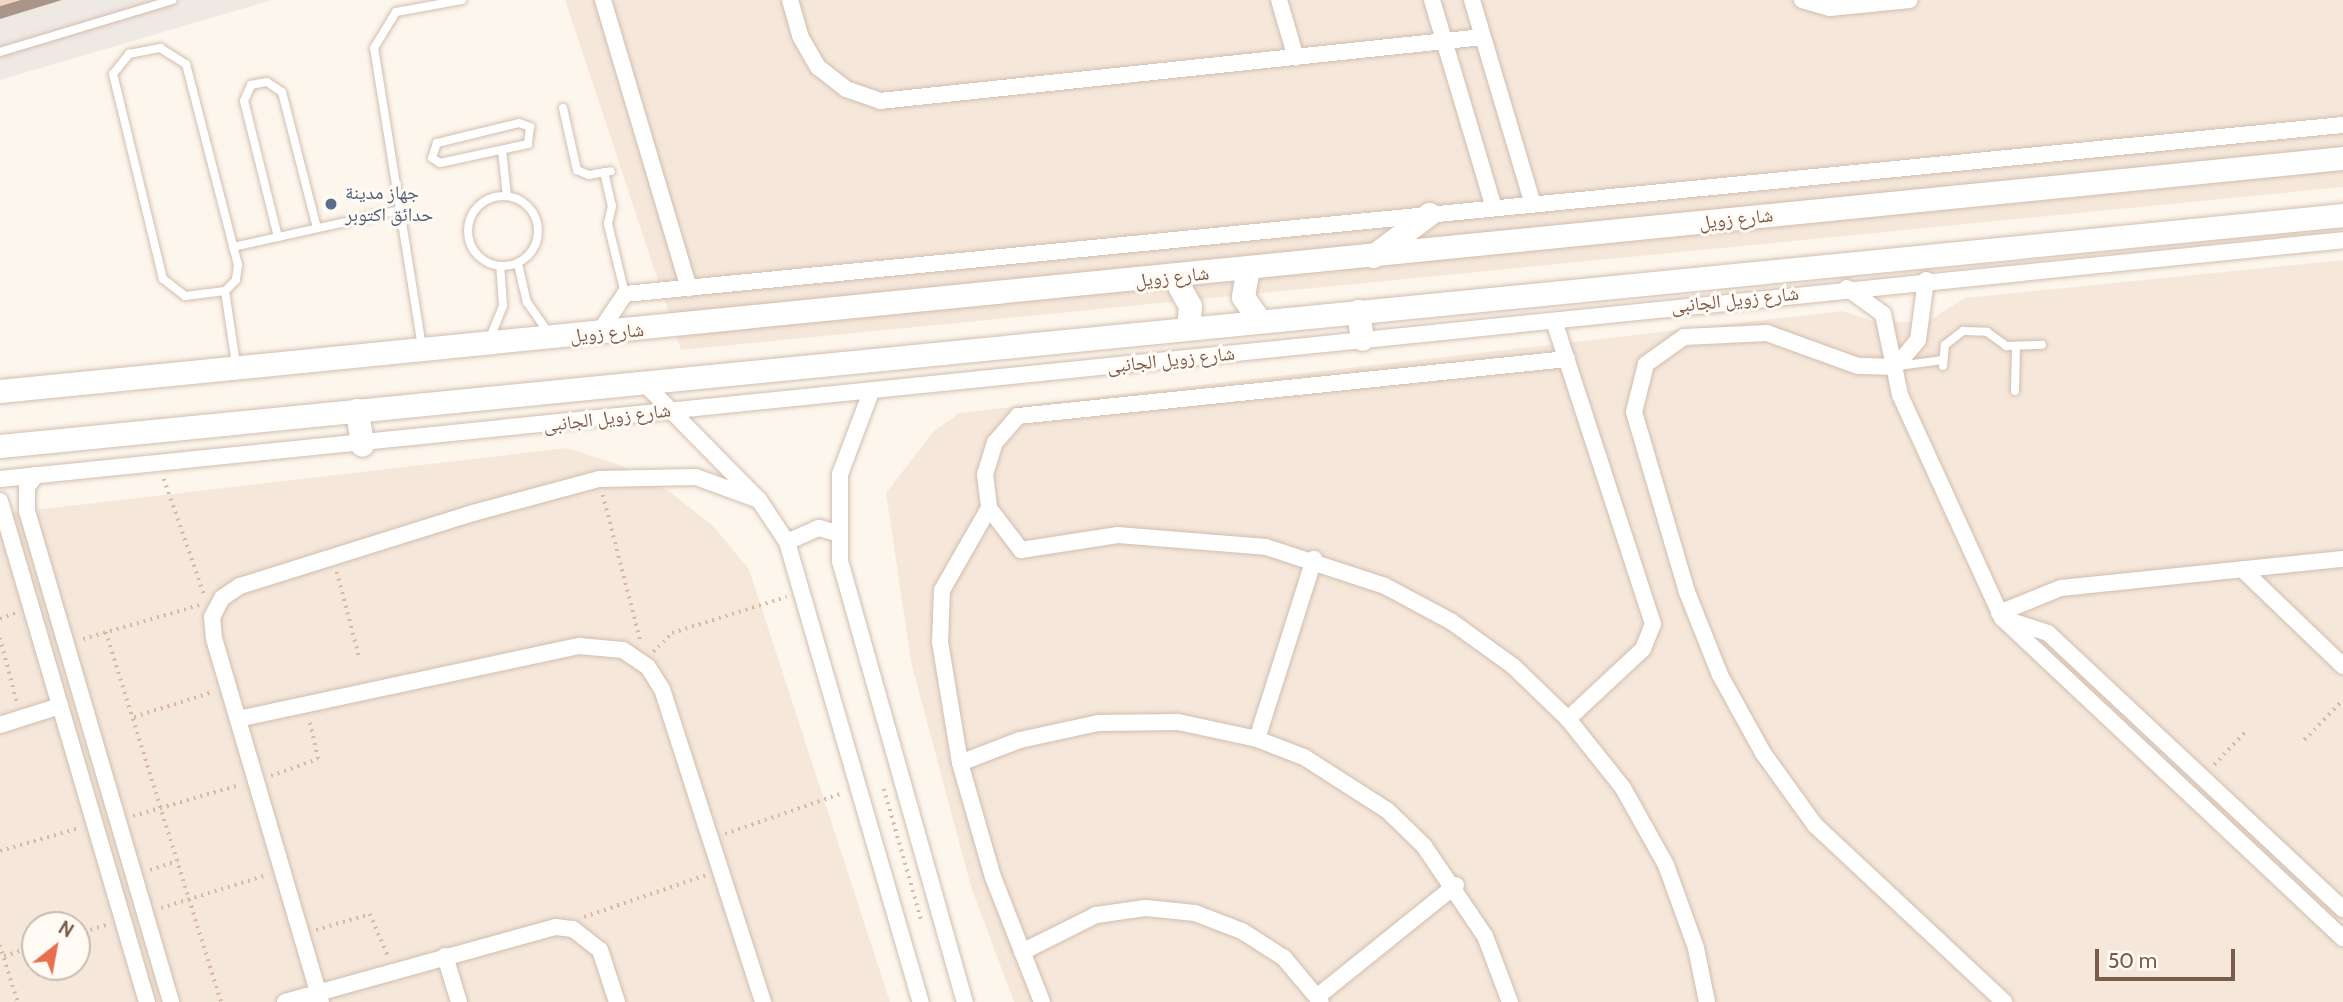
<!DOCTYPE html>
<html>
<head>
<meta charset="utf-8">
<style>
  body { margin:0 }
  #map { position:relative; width:2343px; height:1002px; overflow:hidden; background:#fdf6ec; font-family:Cabin,"Noto Naskh Arabic",sans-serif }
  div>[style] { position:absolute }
  .residential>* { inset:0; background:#f5e8da }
  .industrial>* { inset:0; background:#efe9e4 }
  .path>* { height:3.5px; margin-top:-1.75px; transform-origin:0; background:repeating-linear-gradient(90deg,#d9b8a5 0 2px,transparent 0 7px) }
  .roads { filter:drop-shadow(0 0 2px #d1beb0) drop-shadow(0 0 2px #d1beb0) }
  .service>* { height:8px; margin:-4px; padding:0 4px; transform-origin:4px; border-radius:4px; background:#fff }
  .service>.ring { margin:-4px; padding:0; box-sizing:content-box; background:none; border:8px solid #fff; border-radius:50% }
  .minor>* { height:16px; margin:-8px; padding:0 8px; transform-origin:8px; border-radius:8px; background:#fff }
  .secondary>* { height:23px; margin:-11.5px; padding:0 11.5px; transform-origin:11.5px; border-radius:11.5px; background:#fff }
  .shaded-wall>* { inset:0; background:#aa9588 }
  .building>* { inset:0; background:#f3d5c3 }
  .dots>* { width:19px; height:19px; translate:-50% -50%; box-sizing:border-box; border:4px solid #fffaf3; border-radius:50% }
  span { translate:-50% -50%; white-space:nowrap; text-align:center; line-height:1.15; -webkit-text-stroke:6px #fffaf3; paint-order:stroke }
  .service-label { font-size:19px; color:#4e5e75 }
  .left { translate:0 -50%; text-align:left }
  .street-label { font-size:19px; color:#7a5c4d }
  .north { position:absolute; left:21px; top:911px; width:70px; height:70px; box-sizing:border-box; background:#fffaf3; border:2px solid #cabbb1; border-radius:50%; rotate:31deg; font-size:19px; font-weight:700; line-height:28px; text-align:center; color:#7a5c4d }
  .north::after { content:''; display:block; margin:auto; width:24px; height:32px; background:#e76f51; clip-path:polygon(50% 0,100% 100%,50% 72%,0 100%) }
  .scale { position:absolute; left:2095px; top:949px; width:140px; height:32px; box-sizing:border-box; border:4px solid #7a5c4d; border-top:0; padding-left:9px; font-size:21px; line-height:24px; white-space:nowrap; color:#7a5c4d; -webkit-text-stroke:5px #fffaf3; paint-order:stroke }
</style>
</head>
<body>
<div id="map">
  <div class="residential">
    <div style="clip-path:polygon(565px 0,2343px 0,2343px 187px,681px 350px)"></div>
    <div style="clip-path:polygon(2343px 260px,2343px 1002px,1014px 1002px,971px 887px,911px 662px,886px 493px,933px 432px,959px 413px,1842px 311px,1879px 323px,1928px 321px,1965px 298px)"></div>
    <div style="clip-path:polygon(evenodd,567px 448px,620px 465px,670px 492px,713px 526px,749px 569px,890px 1002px,0 1002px,0 514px,567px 448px,35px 925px,77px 925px,77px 967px,35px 967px,35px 925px)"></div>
  </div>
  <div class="industrial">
    <div style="clip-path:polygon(0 0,272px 0,0 80px)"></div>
  </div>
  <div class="path">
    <div style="left:164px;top:479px;width:125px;rotate:70.8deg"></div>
    <div style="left:603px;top:495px;width:153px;rotate:75.6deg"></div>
    <div style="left:337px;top:572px;width:87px;rotate:75.3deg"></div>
    <div style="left:0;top:619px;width:16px;rotate:-22deg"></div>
    <div style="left:106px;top:632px;width:387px;rotate:72.7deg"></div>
    <div style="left:0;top:638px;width:66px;rotate:75.1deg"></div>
    <div style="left:83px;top:639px;width:122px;rotate:-16.2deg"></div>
    <div style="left:653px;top:652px;width:27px;rotate:-45deg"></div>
    <div style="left:672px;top:633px;width:120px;rotate:-17.5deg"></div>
    <div style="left:134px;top:717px;width:83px;rotate:-17.6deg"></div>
    <div style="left:2304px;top:740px;width:56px;rotate:-45.7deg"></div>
    <div style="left:2214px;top:765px;width:47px;rotate:-46.7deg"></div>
    <div style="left:271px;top:776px;width:50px;rotate:-19.9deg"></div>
    <div style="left:318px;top:759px;width:39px;rotate:-103deg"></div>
    <div style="left:884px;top:789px;width:138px;rotate:74.1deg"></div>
    <div style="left:133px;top:816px;width:111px;rotate:-16.2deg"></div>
    <div style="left:725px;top:834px;width:125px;rotate:-19.2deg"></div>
    <div style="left:0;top:851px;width:82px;rotate:-16.2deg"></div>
    <div style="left:150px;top:870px;width:29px;rotate:-18deg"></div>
    <div style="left:161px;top:908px;width:111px;rotate:-17.3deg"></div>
    <div style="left:584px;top:917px;width:129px;rotate:-19deg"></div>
    <div style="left:316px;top:930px;width:56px;rotate:-16.5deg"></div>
    <div style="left:370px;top:914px;width:46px;rotate:66.8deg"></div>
    <div style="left:77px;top:934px;width:31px;rotate:-17deg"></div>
    <div style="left:0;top:945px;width:60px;rotate:72.5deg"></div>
    <div style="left:4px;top:956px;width:33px;rotate:-18deg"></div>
  </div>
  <div class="roads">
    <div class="service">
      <div style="left:160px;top:48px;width:31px;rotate:32deg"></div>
      <div style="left:186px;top:64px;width:208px;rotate:75.5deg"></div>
      <div style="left:238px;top:265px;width:15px;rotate:98deg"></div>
      <div style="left:236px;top:280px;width:16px;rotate:135deg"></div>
      <div style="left:225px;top:291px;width:40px;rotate:172.9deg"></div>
      <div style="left:185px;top:296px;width:28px;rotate:-142deg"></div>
      <div style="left:163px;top:279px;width:211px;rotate:-103.7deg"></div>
      <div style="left:113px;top:74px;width:26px;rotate:-51deg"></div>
      <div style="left:129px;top:54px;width:32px;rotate:-11deg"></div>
      <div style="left:0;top:52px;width:180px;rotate:-16.8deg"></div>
      <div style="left:563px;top:108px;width:64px;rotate:77.3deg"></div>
      <div style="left:577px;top:170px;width:13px;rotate:23deg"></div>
      <div style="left:589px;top:175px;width:22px;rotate:-10deg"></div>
      <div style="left:519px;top:123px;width:12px;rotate:20deg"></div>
      <div style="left:530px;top:127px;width:17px;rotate:97deg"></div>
      <div style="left:528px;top:144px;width:90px;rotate:167.8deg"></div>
      <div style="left:440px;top:163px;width:9px;rotate:-148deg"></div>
      <div style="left:432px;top:158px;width:16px;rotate:-72deg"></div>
      <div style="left:437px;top:143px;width:84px;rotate:-13.7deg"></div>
      <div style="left:502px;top:150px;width:46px;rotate:83.8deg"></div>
      <div style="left:604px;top:172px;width:35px;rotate:77deg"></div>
      <div style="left:612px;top:206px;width:18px;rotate:103deg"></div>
      <div style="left:608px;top:224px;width:72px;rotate:76.3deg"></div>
      <div class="ring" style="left:468px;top:196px;width:62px;height:62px"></div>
      <div style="left:278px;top:237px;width:140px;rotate:-104deg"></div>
      <div style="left:244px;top:101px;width:17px;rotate:-66deg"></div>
      <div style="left:251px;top:85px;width:16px;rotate:-11deg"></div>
      <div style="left:267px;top:82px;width:18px;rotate:34deg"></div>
      <div style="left:282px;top:92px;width:140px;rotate:75.6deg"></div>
      <div style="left:233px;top:247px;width:171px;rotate:-12.5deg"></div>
      <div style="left:518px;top:264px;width:39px;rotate:77deg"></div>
      <div style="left:527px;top:302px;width:37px;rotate:55deg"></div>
      <div style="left:225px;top:291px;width:74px;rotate:81.4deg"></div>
      <div style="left:490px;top:338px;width:35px;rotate:-68deg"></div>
      <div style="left:503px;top:306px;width:39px;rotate:-94deg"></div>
      <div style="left:422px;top:347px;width:303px;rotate:-99.1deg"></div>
      <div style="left:374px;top:48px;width:42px;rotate:-58.6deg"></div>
      <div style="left:396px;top:12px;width:67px;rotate:-10.3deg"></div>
      <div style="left:1898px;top:366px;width:45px;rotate:-7.6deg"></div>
      <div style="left:1943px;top:366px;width:21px;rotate:-85deg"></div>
      <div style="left:1945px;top:345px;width:23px;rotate:-38deg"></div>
      <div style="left:1963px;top:331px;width:24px;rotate:2deg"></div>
      <div style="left:1987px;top:332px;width:24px;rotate:36deg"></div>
      <div style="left:2006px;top:346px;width:36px;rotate:-2deg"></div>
      <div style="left:2015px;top:391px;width:45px;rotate:-88.7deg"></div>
    </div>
    <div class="minor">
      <div style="left:603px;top:0;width:301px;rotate:73.4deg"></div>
      <div style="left:790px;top:0;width:37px;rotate:74deg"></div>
      <div style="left:800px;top:36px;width:36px;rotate:60deg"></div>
      <div style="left:818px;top:67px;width:36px;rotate:38deg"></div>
      <div style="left:846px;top:89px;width:36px;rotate:19deg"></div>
      <div style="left:880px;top:101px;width:606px;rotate:-6.06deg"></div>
      <div style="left:1279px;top:0;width:60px;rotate:73.7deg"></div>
      <div style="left:1432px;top:0;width:217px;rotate:73.4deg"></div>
      <div style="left:1472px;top:0;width:213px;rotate:73.4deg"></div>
      <div style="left:1802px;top:0;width:29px;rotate:16deg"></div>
      <div style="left:1830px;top:8px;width:80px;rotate:-5.7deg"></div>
      <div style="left:1926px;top:280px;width:61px;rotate:97.6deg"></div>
      <div style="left:1918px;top:340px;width:35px;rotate:130deg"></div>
      <div style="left:1895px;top:367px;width:37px;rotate:-178deg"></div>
      <div style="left:1858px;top:366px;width:97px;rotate:-160.1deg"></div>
      <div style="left:1767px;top:333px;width:83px;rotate:177.2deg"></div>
      <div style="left:1684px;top:337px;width:47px;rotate:144.6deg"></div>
      <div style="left:1646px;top:364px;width:49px;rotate:104deg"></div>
      <div style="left:1634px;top:412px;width:188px;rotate:73.6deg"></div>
      <div style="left:1687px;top:592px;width:89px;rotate:68.3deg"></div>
      <div style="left:1720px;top:675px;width:89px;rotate:61.1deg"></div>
      <div style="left:1763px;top:753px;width:89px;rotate:54.2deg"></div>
      <div style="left:1815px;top:825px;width:259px;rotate:43.1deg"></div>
      <div style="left:1847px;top:288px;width:44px;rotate:35.8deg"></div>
      <div style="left:1883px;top:314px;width:83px;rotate:78.1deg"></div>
      <div style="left:1900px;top:395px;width:245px;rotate:65.4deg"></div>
      <div style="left:2002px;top:618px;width:468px;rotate:43.2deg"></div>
      <div style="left:1554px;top:321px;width:319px;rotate:71.9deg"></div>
      <div style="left:1653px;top:624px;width:27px;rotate:112deg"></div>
      <div style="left:1643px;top:649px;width:103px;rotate:137deg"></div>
      <div style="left:598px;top:334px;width:48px;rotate:-56deg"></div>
      <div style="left:625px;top:294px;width:1726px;rotate:-5.62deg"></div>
      <div style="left:1567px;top:359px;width:552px;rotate:174.07deg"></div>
      <div style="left:1018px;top:416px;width:35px;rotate:131deg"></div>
      <div style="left:995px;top:442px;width:34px;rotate:107deg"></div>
      <div style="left:985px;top:474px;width:34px;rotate:83deg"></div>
      <div style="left:989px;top:508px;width:53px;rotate:52.7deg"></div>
      <div style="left:1021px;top:550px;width:98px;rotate:-8.8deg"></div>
      <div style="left:1118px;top:535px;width:148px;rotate:4.6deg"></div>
      <div style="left:1266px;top:547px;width:125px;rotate:18.1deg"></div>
      <div style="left:1385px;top:586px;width:76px;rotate:28.2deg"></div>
      <div style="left:1452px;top:622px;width:75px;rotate:35.8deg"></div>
      <div style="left:1513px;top:666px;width:76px;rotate:43.9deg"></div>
      <div style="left:1568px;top:719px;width:88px;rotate:51.4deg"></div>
      <div style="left:1623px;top:788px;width:88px;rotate:60.8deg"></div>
      <div style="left:1666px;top:865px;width:88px;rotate:70.1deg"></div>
      <div style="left:1696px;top:948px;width:55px;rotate:78.5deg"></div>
      <div style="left:642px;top:381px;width:167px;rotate:45.5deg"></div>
      <div style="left:759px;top:500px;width:50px;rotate:56.3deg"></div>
      <div style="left:787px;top:542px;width:479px;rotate:73.8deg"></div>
      <div style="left:871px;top:392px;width:88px;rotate:110.7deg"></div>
      <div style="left:840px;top:474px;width:87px;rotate:90deg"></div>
      <div style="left:840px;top:561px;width:458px;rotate:74.2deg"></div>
      <div style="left:36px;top:475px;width:15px;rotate:127deg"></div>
      <div style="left:27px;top:487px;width:24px;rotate:90deg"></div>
      <div style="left:27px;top:511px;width:512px;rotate:73.65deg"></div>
      <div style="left:0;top:479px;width:2355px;rotate:-5.82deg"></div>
      <div style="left:0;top:501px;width:522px;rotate:73.65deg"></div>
      <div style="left:989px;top:508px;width:95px;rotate:119.8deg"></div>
      <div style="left:942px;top:590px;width:52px;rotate:92.2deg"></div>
      <div style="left:940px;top:642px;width:123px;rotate:80.6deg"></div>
      <div style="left:960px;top:763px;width:119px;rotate:73.9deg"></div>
      <div style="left:993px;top:877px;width:134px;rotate:68.6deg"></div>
      <div style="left:787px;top:542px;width:35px;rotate:-24deg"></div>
      <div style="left:819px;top:528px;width:19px;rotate:16deg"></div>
      <div style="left:2242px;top:569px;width:140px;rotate:43.8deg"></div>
      <div style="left:1999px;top:613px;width:67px;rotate:-22deg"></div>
      <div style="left:2061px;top:588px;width:283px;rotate:-5.9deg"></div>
      <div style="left:2002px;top:618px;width:48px;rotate:18.1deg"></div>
      <div style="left:2048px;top:633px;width:404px;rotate:43.1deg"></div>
      <div style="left:238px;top:719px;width:349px;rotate:-12.1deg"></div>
      <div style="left:579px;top:646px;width:44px;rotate:5.2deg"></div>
      <div style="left:623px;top:650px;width:30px;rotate:34deg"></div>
      <div style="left:648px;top:667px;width:26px;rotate:58deg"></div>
      <div style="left:662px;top:689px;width:329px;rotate:72.1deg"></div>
      <div style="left:0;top:725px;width:63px;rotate:-17.6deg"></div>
      <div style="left:1257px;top:739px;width:189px;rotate:-72.4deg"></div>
      <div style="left:960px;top:763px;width:64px;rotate:-21deg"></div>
      <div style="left:1020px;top:740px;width:80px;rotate:-12.3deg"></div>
      <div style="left:1098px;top:723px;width:80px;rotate:-0.7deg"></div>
      <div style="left:1178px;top:722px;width:81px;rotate:12.1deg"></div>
      <div style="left:1257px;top:739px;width:50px;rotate:21deg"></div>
      <div style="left:1304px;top:757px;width:100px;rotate:32.7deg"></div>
      <div style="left:1388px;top:811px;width:50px;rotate:44.2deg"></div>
      <div style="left:1424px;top:846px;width:109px;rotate:55.9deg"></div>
      <div style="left:1485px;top:936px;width:71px;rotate:69.3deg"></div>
      <div style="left:1022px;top:952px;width:83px;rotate:-26.6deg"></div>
      <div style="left:1096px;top:915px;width:50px;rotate:-8deg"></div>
      <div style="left:1146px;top:908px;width:49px;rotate:5.8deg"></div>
      <div style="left:1195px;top:913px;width:50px;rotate:21deg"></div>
      <div style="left:1242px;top:931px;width:50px;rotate:32.7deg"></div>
      <div style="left:1284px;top:958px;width:57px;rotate:49.9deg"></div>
      <div style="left:445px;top:956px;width:48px;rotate:73.1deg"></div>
      <div style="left:1318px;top:996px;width:177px;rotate:-38.8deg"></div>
      <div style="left:285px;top:1002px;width:281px;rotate:-15.5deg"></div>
      <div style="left:556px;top:927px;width:17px;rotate:7deg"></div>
      <div style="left:573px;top:929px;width:34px;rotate:38deg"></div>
      <div style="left:600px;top:950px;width:55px;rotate:71.9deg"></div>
      <div style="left:321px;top:1002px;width:378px;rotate:-106.4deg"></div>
      <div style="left:214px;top:639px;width:22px;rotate:-95deg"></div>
      <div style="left:212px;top:617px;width:21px;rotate:-62deg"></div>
      <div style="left:222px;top:598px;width:22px;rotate:-34deg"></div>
      <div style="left:240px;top:586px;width:244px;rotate:-17.4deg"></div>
      <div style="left:473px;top:513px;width:131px;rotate:-15.1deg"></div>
      <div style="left:599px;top:479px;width:97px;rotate:-1.2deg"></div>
      <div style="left:696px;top:477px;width:67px;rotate:20.1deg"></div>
    </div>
    <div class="secondary">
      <div style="left:1373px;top:256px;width:70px;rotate:-36.9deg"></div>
      <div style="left:1248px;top:268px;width:29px;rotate:100deg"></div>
      <div style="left:1243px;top:297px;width:28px;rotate:55deg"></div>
      <div style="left:1174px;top:277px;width:33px;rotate:61deg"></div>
      <div style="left:1190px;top:306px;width:22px;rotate:95deg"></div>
      <div style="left:1358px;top:311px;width:28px;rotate:82deg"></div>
      <div style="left:0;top:391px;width:2355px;rotate:-5.68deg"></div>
      <div style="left:357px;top:410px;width:35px;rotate:82deg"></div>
      <div style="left:0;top:446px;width:2354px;rotate:-5.63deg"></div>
    </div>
  </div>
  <div class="shaded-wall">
    <div style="clip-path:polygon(20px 0,62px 0,0 19px,0 6px)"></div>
  </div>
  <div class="building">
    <div style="clip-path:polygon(0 0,20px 0,0 6px)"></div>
  </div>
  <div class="dots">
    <div style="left:331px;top:204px;background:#5c6f8a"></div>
  </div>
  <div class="service-label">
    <span class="left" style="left:345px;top:204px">جهاز مدينة<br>حدائق اكتوبر</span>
  </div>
  <div class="street-label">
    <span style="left:1736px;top:219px;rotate:-6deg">شارع زويل</span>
    <span style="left:1172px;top:277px;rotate:-6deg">شارع زويل</span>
    <span style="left:1735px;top:300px;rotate:-6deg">شارع زويل الجانبى</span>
    <span style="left:607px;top:333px;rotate:-5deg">شارع زويل</span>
    <span style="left:1171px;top:360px;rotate:-6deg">شارع زويل الجانبى</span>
    <span style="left:607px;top:418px;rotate:-7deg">شارع زويل الجانبى</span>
  </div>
  <div class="north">N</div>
  <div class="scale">50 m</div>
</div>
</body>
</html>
